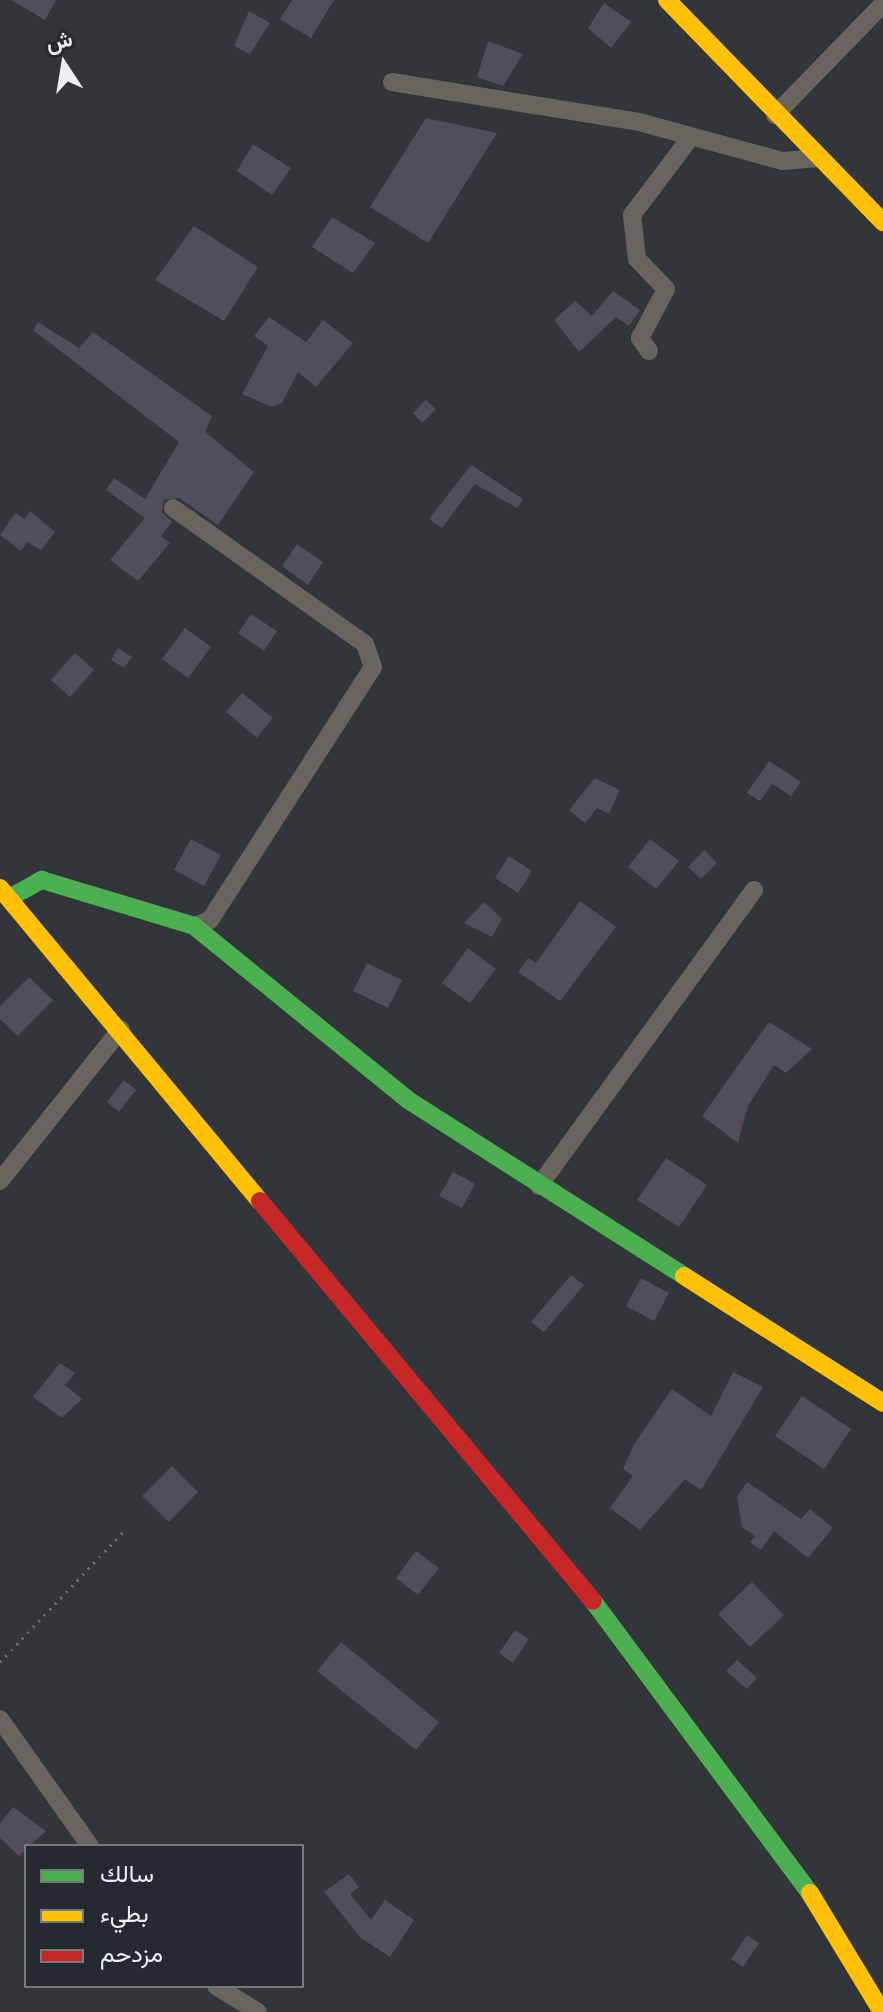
<!DOCTYPE html>
<html>
<head>
<meta charset="utf-8">
<style>
  body { margin:0 }
  #map { position:relative; width:883px; height:2012px; overflow:hidden; background:#323539; font-family:Quicksand,Vazirmatn,sans-serif }
  div>[style] { position:absolute }
  .building>* { inset:0; background:#514d5b }
  .path>* { height:3px; margin-top:-1.5px; transform-origin:0; background:repeating-linear-gradient(90deg,#6e6d69 0 2px,transparent 0 8px) }
  .street>* { height:18px; margin:-9px; padding:0 9px; transform-origin:9px; border-radius:9px; background:#67655d }
  .fast>* { height:18px; margin:-9px; padding:0 9px; transform-origin:9px; border-radius:9px; background:#4caf50 }
  .slow>* { height:18px; margin:-9px; padding:0 9px; transform-origin:9px; border-radius:9px; background:#ffc107 }
  .jam>* { height:18px; margin:-9px; padding:0 9px; transform-origin:9px; border-radius:9px; background:#c62828 }
  span { translate:-50% -50%; white-space:nowrap; text-align:center; line-height:1.15; -webkit-text-stroke:8px #252a31; paint-order:stroke }
  .legend { position:absolute; left:24px; top:1844px; width:280px; height:144px; box-sizing:border-box; background:#252a31; border:2px solid #75797f; margin:0; padding:10px 14px; list-style:none; font-size:24px; color:#ecf0f5 }
  .legend li { display:flex; align-items:center; gap:16px; height:40px }
  .legend b { width:40px; border:2px solid #75797f }
  .north { position:absolute; left:24px; top:24px; width:80px; height:80px; -webkit-text-stroke:6px #252a31; paint-order:stroke; rotate:348deg; font-size:22px; font-weight:700; line-height:32px; text-align:center; color:#ecf0f5 }
  .north::after { content:''; display:block; margin:auto; width:28px; height:36px; background:#ecf0f5; clip-path:polygon(50% 0,100% 100%,50% 72%,0 100%) }
</style>
</head>
<body>
<div id="map">
  <div class="building">
    <div style="clip-path:polygon(11px 0,56px 0,45px 20px)"></div>
    <div style="clip-path:polygon(292px 0,334px 0,311px 38px,280px 19px)"></div>
    <div style="clip-path:polygon(604px 3px,631px 22px,611px 48px,588px 28px)"></div>
    <div style="clip-path:polygon(249px 11px,270px 23px,250px 54px,234px 46px)"></div>
    <div style="clip-path:polygon(488px 41px,523px 54px,503px 86px,477px 77px)"></div>
    <div style="clip-path:polygon(426px 118px,497px 133px,428px 243px,370px 207px)"></div>
    <div style="clip-path:polygon(253px 144px,291px 168px,272px 195px,237px 171px)"></div>
    <div style="clip-path:polygon(332px 217px,375px 243px,353px 273px,312px 247px)"></div>
    <div style="clip-path:polygon(194px 226px,258px 267px,224px 321px,155px 280px)"></div>
    <div style="clip-path:polygon(613px 291px,640px 310px,629px 326px,616px 317px,579px 352px,554px 320px,575px 301px,592px 316px)"></div>
    <div style="clip-path:polygon(269px 317px,306px 342px,323px 320px,353px 343px,316px 387px,298px 372px,282px 403px,272px 407px,242px 394px,268px 346px,254px 336px)"></div>
    <div style="clip-path:polygon(38px 322px,79px 348px,93px 332px,212px 416px,205px 432px,254px 472px,218px 525px,179px 498px,164px 500px,162px 512px,172px 522px,161px 536px,170px 543px,138px 581px,110px 560px,145px 518px,106px 490px,114px 478px,145px 499px,179px 442px,33px 330px)"></div>
    <div style="clip-path:polygon(426px 400px,436px 409px,422px 423px,413px 413px)"></div>
    <div style="clip-path:polygon(471px 465px,523px 499px,517px 508px,475px 484px,442px 528px,429px 519px)"></div>
    <div style="clip-path:polygon(30px 511px,55px 532px,41px 550px,27px 542px,21px 551px,0 535px,15px 513px,25px 519px)"></div>
    <div style="clip-path:polygon(297px 544px,323px 562px,308px 585px,282px 566px)"></div>
    <div style="clip-path:polygon(251px 614px,277px 631px,264px 651px,238px 633px)"></div>
    <div style="clip-path:polygon(185px 628px,211px 647px,188px 678px,162px 659px)"></div>
    <div style="clip-path:polygon(118px 648px,132px 657px,124px 668px,111px 660px)"></div>
    <div style="clip-path:polygon(75px 653px,94px 670px,70px 697px,51px 680px)"></div>
    <div style="clip-path:polygon(242px 693px,273px 718px,257px 738px,226px 712px)"></div>
    <div style="clip-path:polygon(769px 761px,801px 782px,791px 796px,772px 784px,760px 801px,747px 793px)"></div>
    <div style="clip-path:polygon(595px 778px,620px 790px,609px 814px,597px 808px,585px 823px,569px 810px)"></div>
    <div style="clip-path:polygon(191px 839px,221px 855px,204px 886px,174px 870px)"></div>
    <div style="clip-path:polygon(650px 839px,679px 861px,656px 889px,628px 867px)"></div>
    <div style="clip-path:polygon(704px 850px,717px 863px,701px 879px,688px 867px)"></div>
    <div style="clip-path:polygon(509px 856px,532px 871px,518px 893px,495px 878px)"></div>
    <div style="clip-path:polygon(580px 901px,616px 927px,560px 1001px,518px 972px,528px 958px,536px 963px)"></div>
    <div style="clip-path:polygon(484px 902px,502px 919px,492px 937px,464px 923px)"></div>
    <div style="clip-path:polygon(468px 948px,496px 969px,470px 1003px,442px 983px)"></div>
    <div style="clip-path:polygon(367px 963px,402px 980px,388px 1008px,353px 991px)"></div>
    <div style="clip-path:polygon(29px 977px,53px 1000px,18px 1036px,0 1019px,0 1006px)"></div>
    <div style="clip-path:polygon(769px 1022px,812px 1049px,786px 1073px,774px 1065px,748px 1106px,738px 1143px,702px 1116px)"></div>
    <div style="clip-path:polygon(124px 1080px,136px 1090px,119px 1112px,107px 1102px)"></div>
    <div style="clip-path:polygon(666px 1158px,707px 1185px,679px 1227px,637px 1200px)"></div>
    <div style="clip-path:polygon(453px 1172px,475px 1184px,462px 1208px,439px 1196px)"></div>
    <div style="clip-path:polygon(571px 1275px,584px 1285px,544px 1332px,531px 1322px)"></div>
    <div style="clip-path:polygon(641px 1278px,669px 1293px,654px 1321px,626px 1306px)"></div>
    <div style="clip-path:polygon(60px 1363px,75px 1373px,65px 1385px,82px 1399px,62px 1418px,33px 1397px)"></div>
    <div style="clip-path:polygon(733px 1372px,763px 1387px,701px 1490px,685px 1479px,640px 1530px,610px 1508px,633px 1476px,623px 1469px,634px 1444px,672px 1389px,711px 1416px)"></div>
    <div style="clip-path:polygon(802px 1396px,851px 1429px,824px 1469px,775px 1436px)"></div>
    <div style="clip-path:polygon(172px 1466px,198px 1492px,169px 1522px,142px 1496px)"></div>
    <div style="clip-path:polygon(747px 1482px,801px 1519px,810px 1509px,833px 1528px,808px 1558px,774px 1531px,761px 1550px,750px 1542px,755px 1536px,742px 1527px,737px 1497px)"></div>
    <div style="clip-path:polygon(416px 1551px,439px 1568px,418px 1595px,396px 1578px)"></div>
    <div style="clip-path:polygon(752px 1582px,784px 1615px,750px 1647px,718px 1614px)"></div>
    <div style="clip-path:polygon(515px 1630px,529px 1639px,513px 1663px,499px 1653px)"></div>
    <div style="clip-path:polygon(341px 1642px,439px 1722px,416px 1750px,317px 1671px)"></div>
    <div style="clip-path:polygon(737px 1660px,757px 1678px,747px 1689px,726px 1671px)"></div>
    <div style="clip-path:polygon(13px 1807px,46px 1831px,19px 1856px,0 1838px,0 1823px)"></div>
    <div style="clip-path:polygon(349px 1874px,359px 1887px,350px 1894px,371px 1920px,385px 1900px,414px 1920px,390px 1957px,361px 1938px,324px 1892px)"></div>
    <div style="clip-path:polygon(747px 1935px,759px 1943px,743px 1967px,731px 1959px)"></div>
  </div>
  <div class="path">
    <div style="left:0;top:1662px;width:179px;rotate:-46.6deg"></div>
  </div>
  <div class="street">
    <div style="left:392px;top:82px;width:250px;rotate:9.2deg"></div>
    <div style="left:639px;top:122px;width:149px;rotate:15.2deg"></div>
    <div style="left:783px;top:161px;width:35px;rotate:-5deg"></div>
    <div style="left:775px;top:115px;width:155px;rotate:-45.8deg"></div>
    <div style="left:649px;top:351px;width:16px;rotate:-125deg"></div>
    <div style="left:640px;top:338px;width:55px;rotate:-62deg"></div>
    <div style="left:666px;top:289px;width:42px;rotate:-134deg"></div>
    <div style="left:637px;top:259px;width:44px;rotate:-96.5deg"></div>
    <div style="left:632px;top:215px;width:96px;rotate:-53deg"></div>
    <div style="left:173px;top:508px;width:235px;rotate:35.3deg"></div>
    <div style="left:365px;top:644px;width:24px;rotate:71deg"></div>
    <div style="left:373px;top:667px;width:301px;rotate:122.8deg"></div>
    <div style="left:210px;top:920px;width:17px;rotate:159deg"></div>
    <div style="left:0;top:1181px;width:194px;rotate:-51.5deg"></div>
    <div style="left:539px;top:1186px;width:366px;rotate:-54deg"></div>
    <div style="left:0;top:1719px;width:156px;rotate:54.7deg"></div>
    <div style="left:216px;top:1986px;width:49px;rotate:31.8deg"></div>
  </div>
  <div class="fast">
    <div style="left:9px;top:898px;width:38px;rotate:-29deg"></div>
    <div style="left:42px;top:880px;width:159px;rotate:16.8deg"></div>
    <div style="left:194px;top:926px;width:276px;rotate:39.1deg"></div>
    <div style="left:408px;top:1100px;width:327px;rotate:32.5deg"></div>
    <div style="left:593px;top:1601px;width:364px;rotate:53.4deg"></div>
  </div>
  <div class="slow">
    <div style="left:667px;top:0;width:310px;rotate:45.8deg"></div>
    <div style="left:0;top:888px;width:407px;rotate:50.3deg"></div>
    <div style="left:684px;top:1276px;width:236px;rotate:32.5deg"></div>
    <div style="left:810px;top:1893px;width:139px;rotate:58.8deg"></div>
  </div>
  <div class="jam">
    <div style="left:260px;top:1201px;width:520px;rotate:50.22deg"></div>
  </div>
  <ul class="legend">
  <li><b style="height:10px;background:#4caf50"></b>سالك</li>
  <li><b style="height:10px;background:#ffc107"></b>بطيء</li>
  <li><b style="height:10px;background:#c62828"></b>مزدحم</li>
  </ul>
  <div class="north">ش</div>
</div>
</body>
</html>
